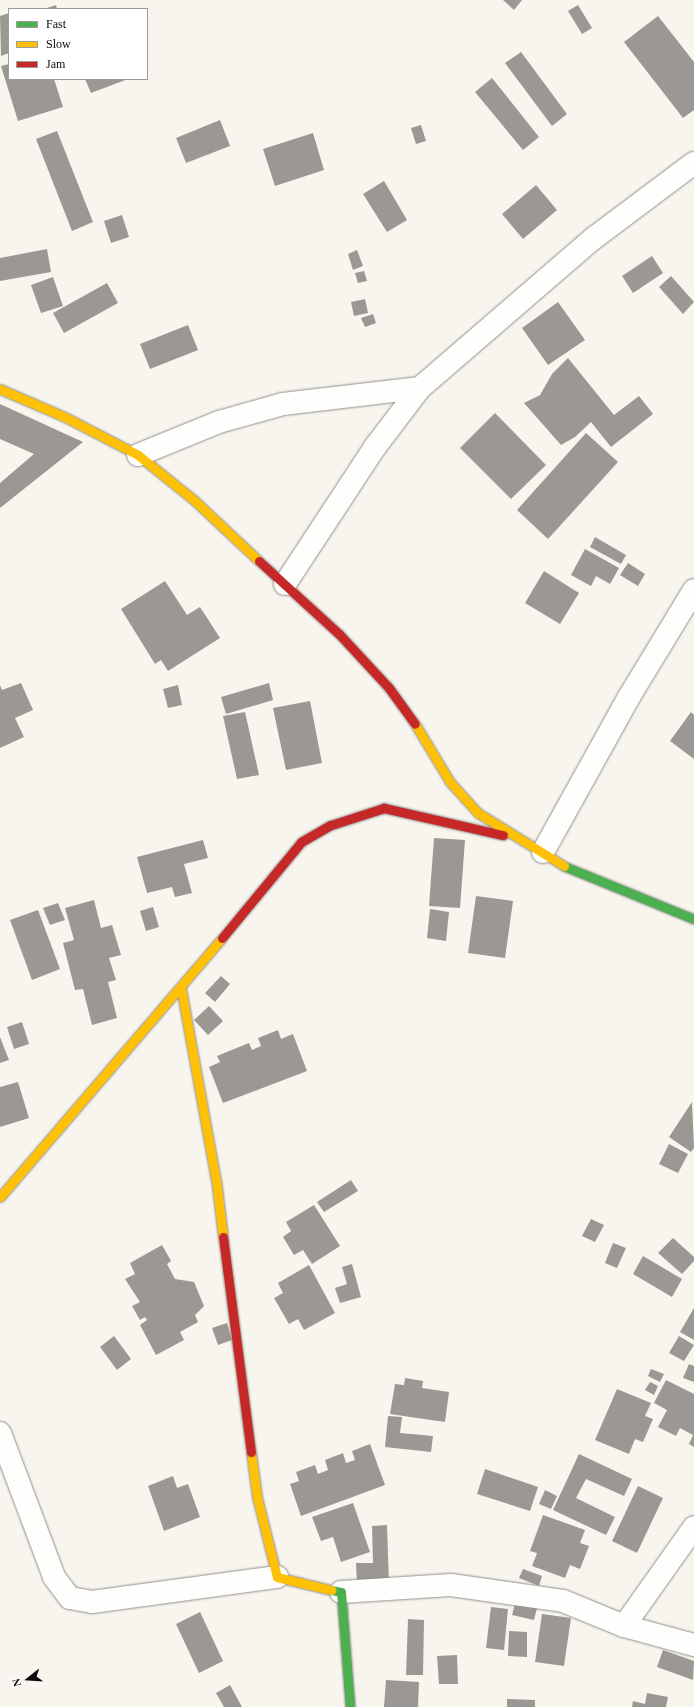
<!DOCTYPE html>
<html>
<head>
<meta charset="utf-8">
<style>
  body { margin:0 }
  #map { position:relative; width:694px; height:1707px; overflow:hidden; background:#f8f5ee; font-family:Georgia,serif }
  div>[style] { position:absolute }
  .building>* { inset:0; background:#9b9894 }
  .roads { filter:drop-shadow(0 0 1px #91908d) drop-shadow(0 0 1px #91908d) }
  .street>* { height:22px; margin:-11px; padding:0 11px; transform-origin:11px; border-radius:11px; background:#fefefc }
  .fast>* { height:9px; margin:-4.5px; padding:0 4.5px; transform-origin:4.5px; border-radius:4.5px; background:#4caf50 }
  .slow>* { height:9px; margin:-4.5px; padding:0 4.5px; transform-origin:4.5px; border-radius:4.5px; background:#ffc107 }
  .jam>* { height:9px; margin:-4.5px; padding:0 4.5px; transform-origin:4.5px; border-radius:4.5px; background:#c62828 }
  span { translate:-50% -50%; white-space:nowrap; text-align:center; line-height:1.15; -webkit-text-stroke:4px #fff; paint-order:stroke }
  .legend { position:absolute; left:8px; top:8px; width:140px; height:72px; box-sizing:border-box; background:#fff; border:1px solid #9d9d9d; margin:0; padding:5px 7px; list-style:none; font-size:12px; color:#0a0a0a }
  .legend li { display:flex; align-items:center; gap:8px; height:20px }
  .legend b { width:20px; border:1px solid #9d9d9d }
  .north { position:absolute; left:8px; top:1659px; width:40px; height:40px; -webkit-text-stroke:3px #fff; paint-order:stroke; rotate:253deg; font-size:11px; font-weight:700; line-height:16px; text-align:center; color:#0a0a0a }
  .north::after { content:''; display:block; margin:auto; width:14px; height:18px; background:#0a0a0a; clip-path:polygon(50% 0,100% 100%,50% 72%,0 100%) }
</style>
</head>
<body>
<div id="map">
  <div class="building">
    <div style="clip-path:polygon(503px 0,522px 0,514px 10px)"></div>
    <div style="clip-path:polygon(56px 5px,57px 9px,44px 9px)"></div>
    <div style="clip-path:polygon(578px 5px,592px 28px,582px 34px,568px 11px)"></div>
    <div style="clip-path:polygon(9px 13px,9px 53px,1px 56px,0 16px)"></div>
    <div style="clip-path:polygon(658px 16px,694px 62px,694px 110px,683px 118px,624px 42px)"></div>
    <div style="clip-path:polygon(521px 52px,567px 114px,552px 126px,505px 63px)"></div>
    <div style="clip-path:polygon(9px 64px,9px 79px,54px 79px,63px 107px,18px 121px,1px 66px)"></div>
    <div style="clip-path:polygon(492px 78px,539px 137px,523px 150px,475px 92px)"></div>
    <div style="clip-path:polygon(85px 79px,128px 79px,91px 93px)"></div>
    <div style="clip-path:polygon(220px 120px,230px 146px,186px 163px,176px 138px)"></div>
    <div style="clip-path:polygon(421px 125px,426px 141px,416px 144px,411px 128px)"></div>
    <div style="clip-path:polygon(57px 131px,93px 222px,72px 231px,36px 139px)"></div>
    <div style="clip-path:polygon(313px 133px,324px 170px,275px 186px,263px 149px)"></div>
    <div style="clip-path:polygon(384px 181px,407px 220px,387px 232px,363px 194px)"></div>
    <div style="clip-path:polygon(536px 185px,557px 210px,523px 239px,502px 214px)"></div>
    <div style="clip-path:polygon(122px 215px,129px 237px,111px 243px,104px 221px)"></div>
    <div style="clip-path:polygon(47px 249px,51px 272px,0 281px,0 258px)"></div>
    <div style="clip-path:polygon(357px 250px,363px 266px,353px 270px,348px 254px)"></div>
    <div style="clip-path:polygon(652px 256px,663px 273px,633px 293px,622px 276px)"></div>
    <div style="clip-path:polygon(364px 271px,367px 281px,358px 283px,355px 273px)"></div>
    <div style="clip-path:polygon(671px 276px,694px 302px,683px 314px,659px 287px)"></div>
    <div style="clip-path:polygon(53px 277px,63px 306px,41px 313px,31px 285px)"></div>
    <div style="clip-path:polygon(107px 283px,118px 303px,64px 333px,53px 313px)"></div>
    <div style="clip-path:polygon(365px 299px,368px 313px,354px 316px,351px 302px)"></div>
    <div style="clip-path:polygon(558px 302px,585px 340px,548px 365px,522px 328px)"></div>
    <div style="clip-path:polygon(373px 314px,376px 323px,365px 327px,361px 318px)"></div>
    <div style="clip-path:polygon(188px 325px,198px 350px,150px 369px,140px 344px)"></div>
    <div style="clip-path:polygon(568px 358px,614px 415px,639px 396px,653px 414px,611px 447px,591px 422px,575px 437px,561px 445px,524px 403px,540px 395px,552px 374px)"></div>
    <div style="clip-path:polygon(0 404px,83px 442px,0 508px,0 483px,34px 454px,0 439px)"></div>
    <div style="clip-path:polygon(495px 413px,546px 465px,511px 499px,460px 448px)"></div>
    <div style="clip-path:polygon(586px 433px,618px 462px,548px 539px,517px 510px)"></div>
    <div style="clip-path:polygon(595px 537px,626px 555px,621px 564px,590px 547px)"></div>
    <div style="clip-path:polygon(585px 549px,619px 568px,610px 584px,596px 576px,591px 586px,571px 575px)"></div>
    <div style="clip-path:polygon(628px 563px,645px 574px,638px 586px,620px 575px)"></div>
    <div style="clip-path:polygon(544px 571px,579px 593px,560px 624px,525px 603px)"></div>
    <div style="clip-path:polygon(165px 581px,187px 615px,200px 607px,220px 638px,168px 671px,161px 660px,155px 664px,121px 609px)"></div>
    <div style="clip-path:polygon(21px 683px,33px 710px,15px 718px,24px 737px,0 748px,0 685px,2px 690px)"></div>
    <div style="clip-path:polygon(269px 683px,273px 700px,226px 714px,221px 697px)"></div>
    <div style="clip-path:polygon(178px 685px,182px 705px,168px 708px,163px 689px)"></div>
    <div style="clip-path:polygon(310px 701px,322px 763px,286px 770px,273px 708px)"></div>
    <div style="clip-path:polygon(245px 712px,259px 775px,237px 779px,223px 716px)"></div>
    <div style="clip-path:polygon(691px 712px,694px 715px,694px 759px,670px 741px)"></div>
    <div style="clip-path:polygon(434px 838px,465px 840px,460px 908px,429px 906px)"></div>
    <div style="clip-path:polygon(203px 840px,208px 858px,184px 864px,192px 893px,175px 897px,172px 887px,147px 893px,137px 857px)"></div>
    <div style="clip-path:polygon(476px 896px,513px 901px,505px 958px,468px 953px)"></div>
    <div style="clip-path:polygon(94px 900px,101px 928px,112px 925px,121px 955px,109px 958px,116px 980px,108px 982px,117px 1018px,92px 1025px,83px 989px,75px 990px,63px 943px,74px 940px,65px 908px)"></div>
    <div style="clip-path:polygon(58px 903px,65px 920px,50px 925px,43px 908px)"></div>
    <div style="clip-path:polygon(153px 907px,159px 927px,146px 931px,140px 911px)"></div>
    <div style="clip-path:polygon(430px 909px,449px 912px,446px 941px,427px 938px)"></div>
    <div style="clip-path:polygon(38px 910px,60px 969px,32px 980px,10px 920px)"></div>
    <div style="clip-path:polygon(221px 976px,230px 984px,215px 1002px,205px 993px)"></div>
    <div style="clip-path:polygon(209px 1006px,223px 1021px,208px 1035px,194px 1020px)"></div>
    <div style="clip-path:polygon(22px 1022px,29px 1044px,14px 1049px,7px 1027px)"></div>
    <div style="clip-path:polygon(278px 1030px,281px 1039px,293px 1034px,307px 1071px,223px 1103px,209px 1067px,220px 1062px,217px 1056px,249px 1043px,252px 1050px,261px 1046px,258px 1038px)"></div>
    <div style="clip-path:polygon(0 1037px,9px 1060px,0 1063px)"></div>
    <div style="clip-path:polygon(18px 1082px,29px 1118px,0 1127px,0 1087px)"></div>
    <div style="clip-path:polygon(692px 1102px,694px 1148px,691px 1152px,669px 1137px)"></div>
    <div style="clip-path:polygon(669px 1144px,688px 1154px,678px 1173px,659px 1164px)"></div>
    <div style="clip-path:polygon(351px 1180px,358px 1191px,324px 1212px,317px 1202px)"></div>
    <div style="clip-path:polygon(314px 1205px,340px 1246px,312px 1264px,303px 1250px,294px 1255px,283px 1237px,291px 1231px,286px 1222px)"></div>
    <div style="clip-path:polygon(591px 1219px,604px 1225px,595px 1242px,582px 1236px)"></div>
    <div style="clip-path:polygon(673px 1238px,694px 1257px,694px 1261px,682px 1274px,658px 1253px)"></div>
    <div style="clip-path:polygon(613px 1243px,626px 1248px,617px 1268px,605px 1263px)"></div>
    <div style="clip-path:polygon(162px 1245px,171px 1261px,167px 1264px,175px 1279px,194px 1282px,204px 1306px,195px 1315px,198px 1322px,180px 1332px,184px 1340px,156px 1355px,140px 1325px,147px 1320px,145px 1317px,140px 1320px,132px 1306px,140px 1302px,125px 1279px,135px 1274px,130px 1263px)"></div>
    <div style="clip-path:polygon(643px 1256px,682px 1279px,672px 1297px,633px 1274px)"></div>
    <div style="clip-path:polygon(352px 1264px,361px 1297px,340px 1303px,335px 1288px,347px 1284px,342px 1267px)"></div>
    <div style="clip-path:polygon(309px 1265px,335px 1313px,304px 1330px,298px 1319px,289px 1324px,274px 1298px,283px 1293px,278px 1283px)"></div>
    <div style="clip-path:polygon(694px 1308px,694px 1340px,680px 1332px)"></div>
    <div style="clip-path:polygon(227px 1323px,232px 1340px,218px 1345px,212px 1328px)"></div>
    <div style="clip-path:polygon(114px 1336px,131px 1359px,117px 1370px,100px 1347px)"></div>
    <div style="clip-path:polygon(679px 1336px,694px 1345px,684px 1361px,669px 1353px)"></div>
    <div style="clip-path:polygon(689px 1364px,694px 1366px,694px 1382px,683px 1378px)"></div>
    <div style="clip-path:polygon(651px 1369px,664px 1374px,660px 1382px,648px 1376px)"></div>
    <div style="clip-path:polygon(405px 1378px,423px 1381px,422px 1388px,449px 1392px,445px 1422px,390px 1414px,395px 1384px,404px 1385px)"></div>
    <div style="clip-path:polygon(666px 1380px,694px 1394px,694px 1447px,689px 1444px,693px 1435px,680px 1428px,676px 1436px,658px 1427px,667px 1410px,654px 1403px)"></div>
    <div style="clip-path:polygon(650px 1382px,658px 1386px,654px 1395px,645px 1390px)"></div>
    <div style="clip-path:polygon(617px 1389px,651px 1403px,645px 1416px,653px 1419px,643px 1442px,635px 1439px,629px 1454px,595px 1440px)"></div>
    <div style="clip-path:polygon(388px 1416px,402px 1417px,400px 1433px,433px 1436px,431px 1452px,385px 1447px)"></div>
    <div style="clip-path:polygon(370px 1444px,385px 1485px,301px 1516px,290px 1484px,299px 1481px,296px 1472px,315px 1465px,318px 1474px,328px 1470px,325px 1460px,343px 1453px,346px 1463px,355px 1460px,352px 1451px)"></div>
    <div style="clip-path:polygon(579px 1454px,632px 1479px,624px 1496px,586px 1479px,576px 1498px,615px 1517px,606px 1535px,553px 1510px)"></div>
    <div style="clip-path:polygon(485px 1469px,538px 1487px,530px 1511px,477px 1494px)"></div>
    <div style="clip-path:polygon(173px 1476px,177px 1488px,188px 1484px,200px 1517px,164px 1531px,148px 1486px)"></div>
    <div style="clip-path:polygon(638px 1486px,663px 1498px,637px 1553px,612px 1541px)"></div>
    <div style="clip-path:polygon(545px 1490px,557px 1496px,551px 1509px,539px 1504px)"></div>
    <div style="clip-path:polygon(353px 1503px,370px 1552px,341px 1562px,333px 1537px,321px 1541px,312px 1517px)"></div>
    <div style="clip-path:polygon(543px 1515px,585px 1530px,580px 1543px,589px 1546px,580px 1569px,570px 1565px,565px 1578px,532px 1566px,537px 1553px,530px 1551px)"></div>
    <div style="clip-path:polygon(387px 1525px,389px 1584px,357px 1585px,356px 1563px,373px 1563px,372px 1526px)"></div>
    <div style="clip-path:polygon(523px 1569px,542px 1576px,539px 1586px,519px 1578px)"></div>
    <div style="clip-path:polygon(515px 1604px,537px 1608px,534px 1620px,512px 1615px)"></div>
    <div style="clip-path:polygon(491px 1607px,508px 1609px,504px 1650px,486px 1648px)"></div>
    <div style="clip-path:polygon(200px 1612px,223px 1661px,199px 1673px,176px 1624px)"></div>
    <div style="clip-path:polygon(542px 1614px,571px 1618px,564px 1666px,535px 1662px)"></div>
    <div style="clip-path:polygon(408px 1619px,424px 1620px,423px 1675px,406px 1675px)"></div>
    <div style="clip-path:polygon(509px 1631px,527px 1632px,527px 1657px,508px 1656px)"></div>
    <div style="clip-path:polygon(663px 1650px,694px 1661px,693px 1680px,657px 1667px)"></div>
    <div style="clip-path:polygon(457px 1655px,458px 1684px,439px 1684px,437px 1656px)"></div>
    <div style="clip-path:polygon(386px 1680px,419px 1682px,418px 1707px,384px 1707px)"></div>
    <div style="clip-path:polygon(230px 1685px,242px 1707px,224px 1707px,216px 1693px)"></div>
    <div style="clip-path:polygon(647px 1693px,668px 1697px,666px 1707px,632px 1707px,633px 1701px,645px 1704px)"></div>
    <div style="clip-path:polygon(507px 1699px,535px 1700px,535px 1707px,507px 1707px)"></div>
  </div>
  <div class="roads">
    <div class="street">
      <div style="left:138px;top:455px;width:87px;rotate:-22.2deg"></div>
      <div style="left:219px;top:422px;width:66px;rotate:-15.7deg"></div>
      <div style="left:283px;top:404px;width:138px;rotate:-6.7deg"></div>
      <div style="left:285px;top:584px;width:164px;rotate:-56.7deg"></div>
      <div style="left:375px;top:447px;width:74px;rotate:-52.7deg"></div>
      <div style="left:420px;top:388px;width:230px;rotate:-40.8deg"></div>
      <div style="left:594px;top:238px;width:125px;rotate:-36.9deg"></div>
      <div style="left:543px;top:852px;width:177px;rotate:-61deg"></div>
      <div style="left:629px;top:697px;width:125px;rotate:-58.7deg"></div>
      <div style="left:0;top:1433px;width:154px;rotate:69.4deg"></div>
      <div style="left:54px;top:1577px;width:26px;rotate:53deg"></div>
      <div style="left:70px;top:1598px;width:22px;rotate:10deg"></div>
      <div style="left:92px;top:1602px;width:187px;rotate:-7.7deg"></div>
      <div style="left:341px;top:1592px;width:110px;rotate:-3.6deg"></div>
      <div style="left:451px;top:1585px;width:113px;rotate:8.1deg"></div>
      <div style="left:563px;top:1601px;width:66px;rotate:22.3deg"></div>
      <div style="left:624px;top:1626px;width:73px;rotate:15.2deg"></div>
      <div style="left:624px;top:1626px;width:121px;rotate:-54.7deg"></div>
    </div>
    <div class="fast">
      <div style="left:564px;top:866px;width:140px;rotate:22.2deg"></div>
      <div style="left:331px;top:1590px;width:10px;rotate:11deg"></div>
      <div style="left:341px;top:1592px;width:115px;rotate:85.5deg"></div>
    </div>
    <div class="slow">
      <div style="left:0;top:389px;width:71px;rotate:23.3deg"></div>
      <div style="left:65px;top:417px;width:82px;rotate:27.5deg"></div>
      <div style="left:138px;top:455px;width:73px;rotate:38.9deg"></div>
      <div style="left:195px;top:501px;width:88px;rotate:43.2deg"></div>
      <div style="left:415px;top:724px;width:68px;rotate:58.9deg"></div>
      <div style="left:450px;top:782px;width:42px;rotate:47.9deg"></div>
      <div style="left:478px;top:813px;width:101px;rotate:31.6deg"></div>
      <div style="left:181px;top:988px;width:202px;rotate:79.7deg"></div>
      <div style="left:217px;top:1187px;width:50px;rotate:83.2deg"></div>
      <div style="left:0;top:1197px;width:341px;rotate:-49.4deg"></div>
      <div style="left:251px;top:1452px;width:45px;rotate:82.4deg"></div>
      <div style="left:257px;top:1497px;width:82px;rotate:76deg"></div>
      <div style="left:277px;top:1577px;width:56px;rotate:13.5deg"></div>
    </div>
    <div class="jam">
      <div style="left:259px;top:561px;width:110px;rotate:42.4deg"></div>
      <div style="left:340px;top:635px;width:72px;rotate:47.2deg"></div>
      <div style="left:389px;top:688px;width:44px;rotate:54.2deg"></div>
      <div style="left:222px;top:938px;width:124px;rotate:-50.5deg"></div>
      <div style="left:301px;top:842px;width:34px;rotate:-30deg"></div>
      <div style="left:331px;top:825px;width:56px;rotate:-17.8deg"></div>
      <div style="left:384px;top:808px;width:122px;rotate:12.8deg"></div>
      <div style="left:223px;top:1237px;width:217px;rotate:82.6deg"></div>
    </div>
  </div>
  <ul class="legend">
  <li><b style="height:5px;background:#4caf50"></b>Fast</li>
  <li><b style="height:5px;background:#ffc107"></b>Slow</li>
  <li><b style="height:5px;background:#c62828"></b>Jam</li>
  </ul>
  <div class="north">N</div>
</div>
</body>
</html>
